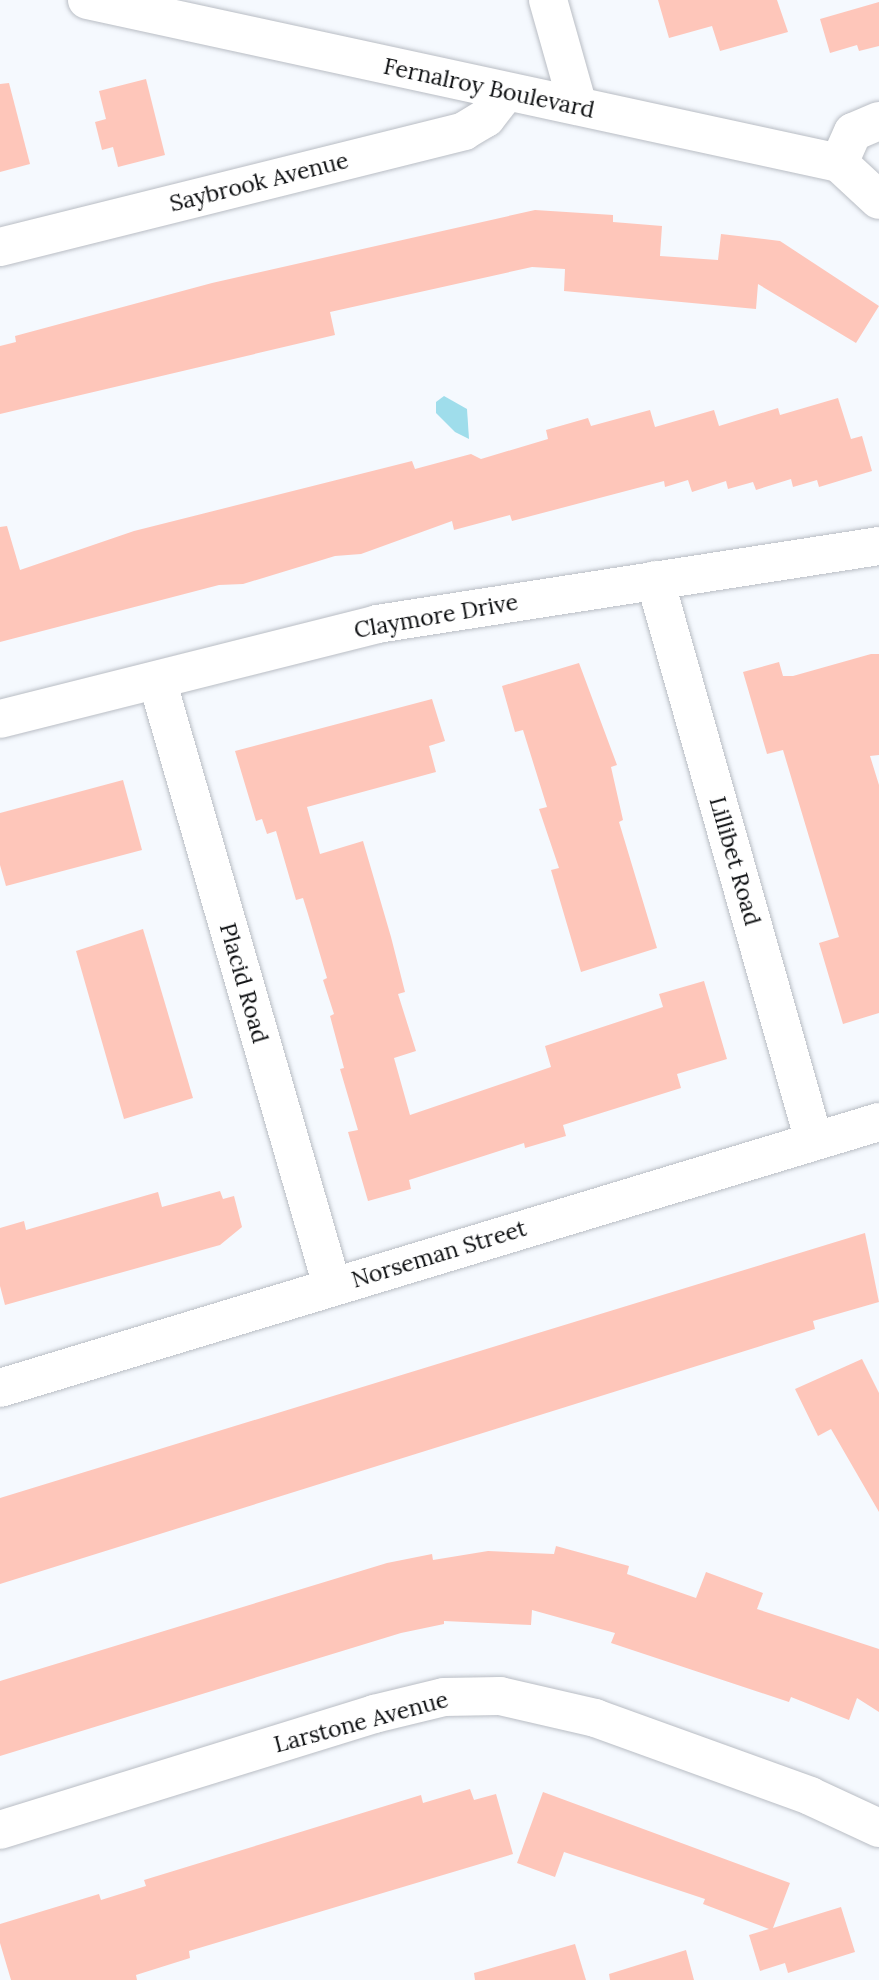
<!DOCTYPE html>
<html>
<head>
<meta charset="utf-8">
<style>
  body { margin:0 }
  #map { position:relative; width:879px; height:1980px; overflow:hidden; background:#f5f9fe; font-family:Lora,serif }
  div>[style] { position:absolute }
  .water>* { inset:0; background:#9fddeb }
  .building>* { inset:0; background:#fec6ba }
  .roads { filter:drop-shadow(0 0 2px #b9bdc4) drop-shadow(0 0 2px #b9bdc4) }
  .minor>* { height:38px; margin:-19px; padding:0 19px; transform-origin:19px; border-radius:19px; background:#fff }
  span { translate:-50% -50%; white-space:nowrap; text-align:center; line-height:1.15; -webkit-text-stroke:5px #fff; paint-order:stroke }
  .street-label { font-size:23px; color:#0c0e10 }
</style>
</head>
<body>
<div id="map">
  <div class="water">
    <div style="clip-path:polygon(444px 396px,467px 409px,469px 439px,455px 432px,436px 413px,436px 402px)"></div>
  </div>
  <div class="building">
    <div style="clip-path:polygon(658px 0,777px 0,788px 32px,720px 51px,712px 26px,669px 38px)"></div>
    <div style="clip-path:polygon(879px 2px,879px 46px,859px 51px,857px 45px,830px 53px,820px 19px)"></div>
    <div style="clip-path:polygon(146px 79px,165px 155px,118px 167px,113px 147px,102px 150px,95px 122px,106px 119px,99px 91px)"></div>
    <div style="clip-path:polygon(9px 83px,30px 164px,0 172px,0 84px)"></div>
    <div style="clip-path:polygon(535px 210px,613px 215px,613px 222px,662px 226px,660px 256px,718px 260px,721px 234px,780px 241px,879px 306px,856px 343px,758px 284px,756px 309px,564px 291px,565px 269px,532px 267px,330px 312px,335px 335px,0 414px,0 346px,16px 342px,15px 336px,212px 283px)"></div>
    <div style="clip-path:polygon(838px 398px,851px 439px,862px 436px,872px 471px,819px 487px,817px 480px,793px 487px,791px 479px,756px 490px,753px 482px,728px 489px,726px 481px,692px 492px,688px 480px,665px 487px,664px 481px,512px 521px,510px 515px,454px 530px,452px 521px,361px 554px,335px 556px,243px 584px,219px 585px,0 642px,0 527px,7px 526px,20px 570px,134px 531px,412px 461px,415px 469px,471px 454px,481px 459px,548px 439px,546px 430px,588px 418px,591px 426px,650px 410px,655px 427px,714px 410px,719px 426px,778px 408px,780px 415px)"></div>
    <div style="clip-path:polygon(871px 654px,879px 654px,879px 755px,870px 756px,879px 785px,879px 1013px,843px 1024px,819px 943px,839px 937px,783px 750px,767px 754px,743px 672px,779px 662px,783px 676px,793px 676px)"></div>
    <div style="clip-path:polygon(579px 663px,617px 765px,611px 767px,623px 820px,619px 822px,657px 948px,581px 972px,551px 870px,559px 868px,539px 809px,547px 807px,523px 730px,515px 732px,502px 686px)"></div>
    <div style="clip-path:polygon(432px 699px,445px 741px,429px 746px,436px 772px,307px 807px,320px 854px,363px 841px,391px 937px,405px 992px,398px 994px,416px 1051px,394px 1058px,410px 1115px,551px 1067px,545px 1046px,663px 1007px,659px 994px,704px 981px,727px 1059px,677px 1074px,681px 1088px,563px 1125px,566px 1136px,525px 1148px,524px 1143px,409px 1180px,411px 1189px,368px 1201px,348px 1132px,358px 1130px,340px 1069px,344px 1068px,330px 1016px,334px 1014px,323px 980px,327px 978px,308px 914px,303px 898px,296px 900px,276px 831px,267px 834px,262px 819px,256px 821px,235px 751px)"></div>
    <div style="clip-path:polygon(123px 780px,142px 850px,6px 886px,0 865px,0 813px)"></div>
    <div style="clip-path:polygon(143px 929px,193px 1098px,124px 1119px,76px 951px)"></div>
    <div style="clip-path:polygon(220px 1191px,223px 1199px,234px 1196px,242px 1227px,220px 1245px,5px 1305px,0 1286px,0 1228px,24px 1221px,26px 1230px,158px 1192px,162px 1207px)"></div>
    <div style="clip-path:polygon(865px 1233px,879px 1302px,813px 1321px,815px 1329px,0 1584px,0 1498px)"></div>
    <div style="clip-path:polygon(862px 1359px,879px 1393px,879px 1512px,831px 1429px,818px 1436px,795px 1389px)"></div>
    <div style="clip-path:polygon(556px 1546px,629px 1566px,627px 1574px,696px 1598px,706px 1572px,763px 1593px,757px 1609px,879px 1649px,879px 1712px,857px 1698px,849px 1720px,791px 1697px,789px 1702px,611px 1643px,615px 1633px,532px 1610px,531px 1625px,444px 1621px,444px 1624px,401px 1633px,0 1756px,0 1681px,387px 1563px,432px 1554px,433px 1560px,488px 1551px,554px 1554px)"></div>
    <div style="clip-path:polygon(470px 1789px,474px 1800px,496px 1794px,513px 1854px,189px 1951px,190px 1958px,136px 1975px,137px 1980px,11px 1980px,0 1943px,0 1924px,99px 1894px,101px 1900px,146px 1886px,144px 1880px,421px 1795px,423px 1803px)"></div>
    <div style="clip-path:polygon(543px 1792px,790px 1883px,773px 1928px,841px 1907px,855px 1952px,788px 1973px,785px 1963px,760px 1971px,749px 1935px,769px 1929px,703px 1904px,705px 1899px,564px 1852px,555px 1877px,517px 1863px)"></div>
    <div style="clip-path:polygon(575px 1944px,586px 1980px,475px 1980px,474px 1973px)"></div>
    <div style="clip-path:polygon(686px 1950px,694px 1980px,610px 1980px,609px 1974px)"></div>
  </div>
  <div class="roads">
    <div class="minor">
      <div style="left:87px;top:0;width:769px;rotate:12.23deg"></div>
      <div style="left:839px;top:163px;width:54px;rotate:42.8deg"></div>
      <div style="left:548px;top:0;width:110px;rotate:74.2deg"></div>
      <div style="left:839px;top:163px;width:34px;rotate:-66deg"></div>
      <div style="left:853px;top:132px;width:28px;rotate:-23deg"></div>
      <div style="left:0;top:247px;width:478px;rotate:-14deg"></div>
      <div style="left:464px;top:131px;width:26px;rotate:-31deg"></div>
      <div style="left:486px;top:118px;width:31px;rotate:-52deg"></div>
      <div style="left:655px;top:580px;width:583px;rotate:74.18deg"></div>
      <div style="left:157px;top:680px;width:631px;rotate:73.89deg"></div>
      <div style="left:0;top:719px;width:389px;rotate:-14.1deg"></div>
      <div style="left:377px;top:624px;width:508px;rotate:-8.83deg"></div>
      <div style="left:0;top:1388px;width:918px;rotate:-16.84deg"></div>
      <div style="left:0;top:1830px;width:392px;rotate:-17.2deg"></div>
      <div style="left:374px;top:1714px;width:72px;rotate:-13.7deg"></div>
      <div style="left:444px;top:1697px;width:56px;rotate:-1deg"></div>
      <div style="left:500px;top:1696px;width:98px;rotate:13deg"></div>
      <div style="left:595px;top:1718px;width:229px;rotate:19.9deg"></div>
      <div style="left:810px;top:1796px;width:76px;rotate:24.9deg"></div>
    </div>
  </div>
  <div class="street-label">
    <span style="left:489px;top:88px;rotate:12deg">Fernalroy Boulevard</span>
    <span style="left:259px;top:182px;rotate:-14deg">Saybrook Avenue</span>
    <span style="left:436px;top:616px;rotate:-10deg">Claymore Drive</span>
    <span style="left:735px;top:861px;rotate:74deg">Lillibet Road</span>
    <span style="left:244px;top:983px;rotate:74deg">Placid Road</span>
    <span style="left:439px;top:1254px;rotate:-17deg">Norseman Street</span>
    <span style="left:361px;top:1722px;rotate:-15deg">Larstone Avenue</span>
  </div>
</div>
</body>
</html>
